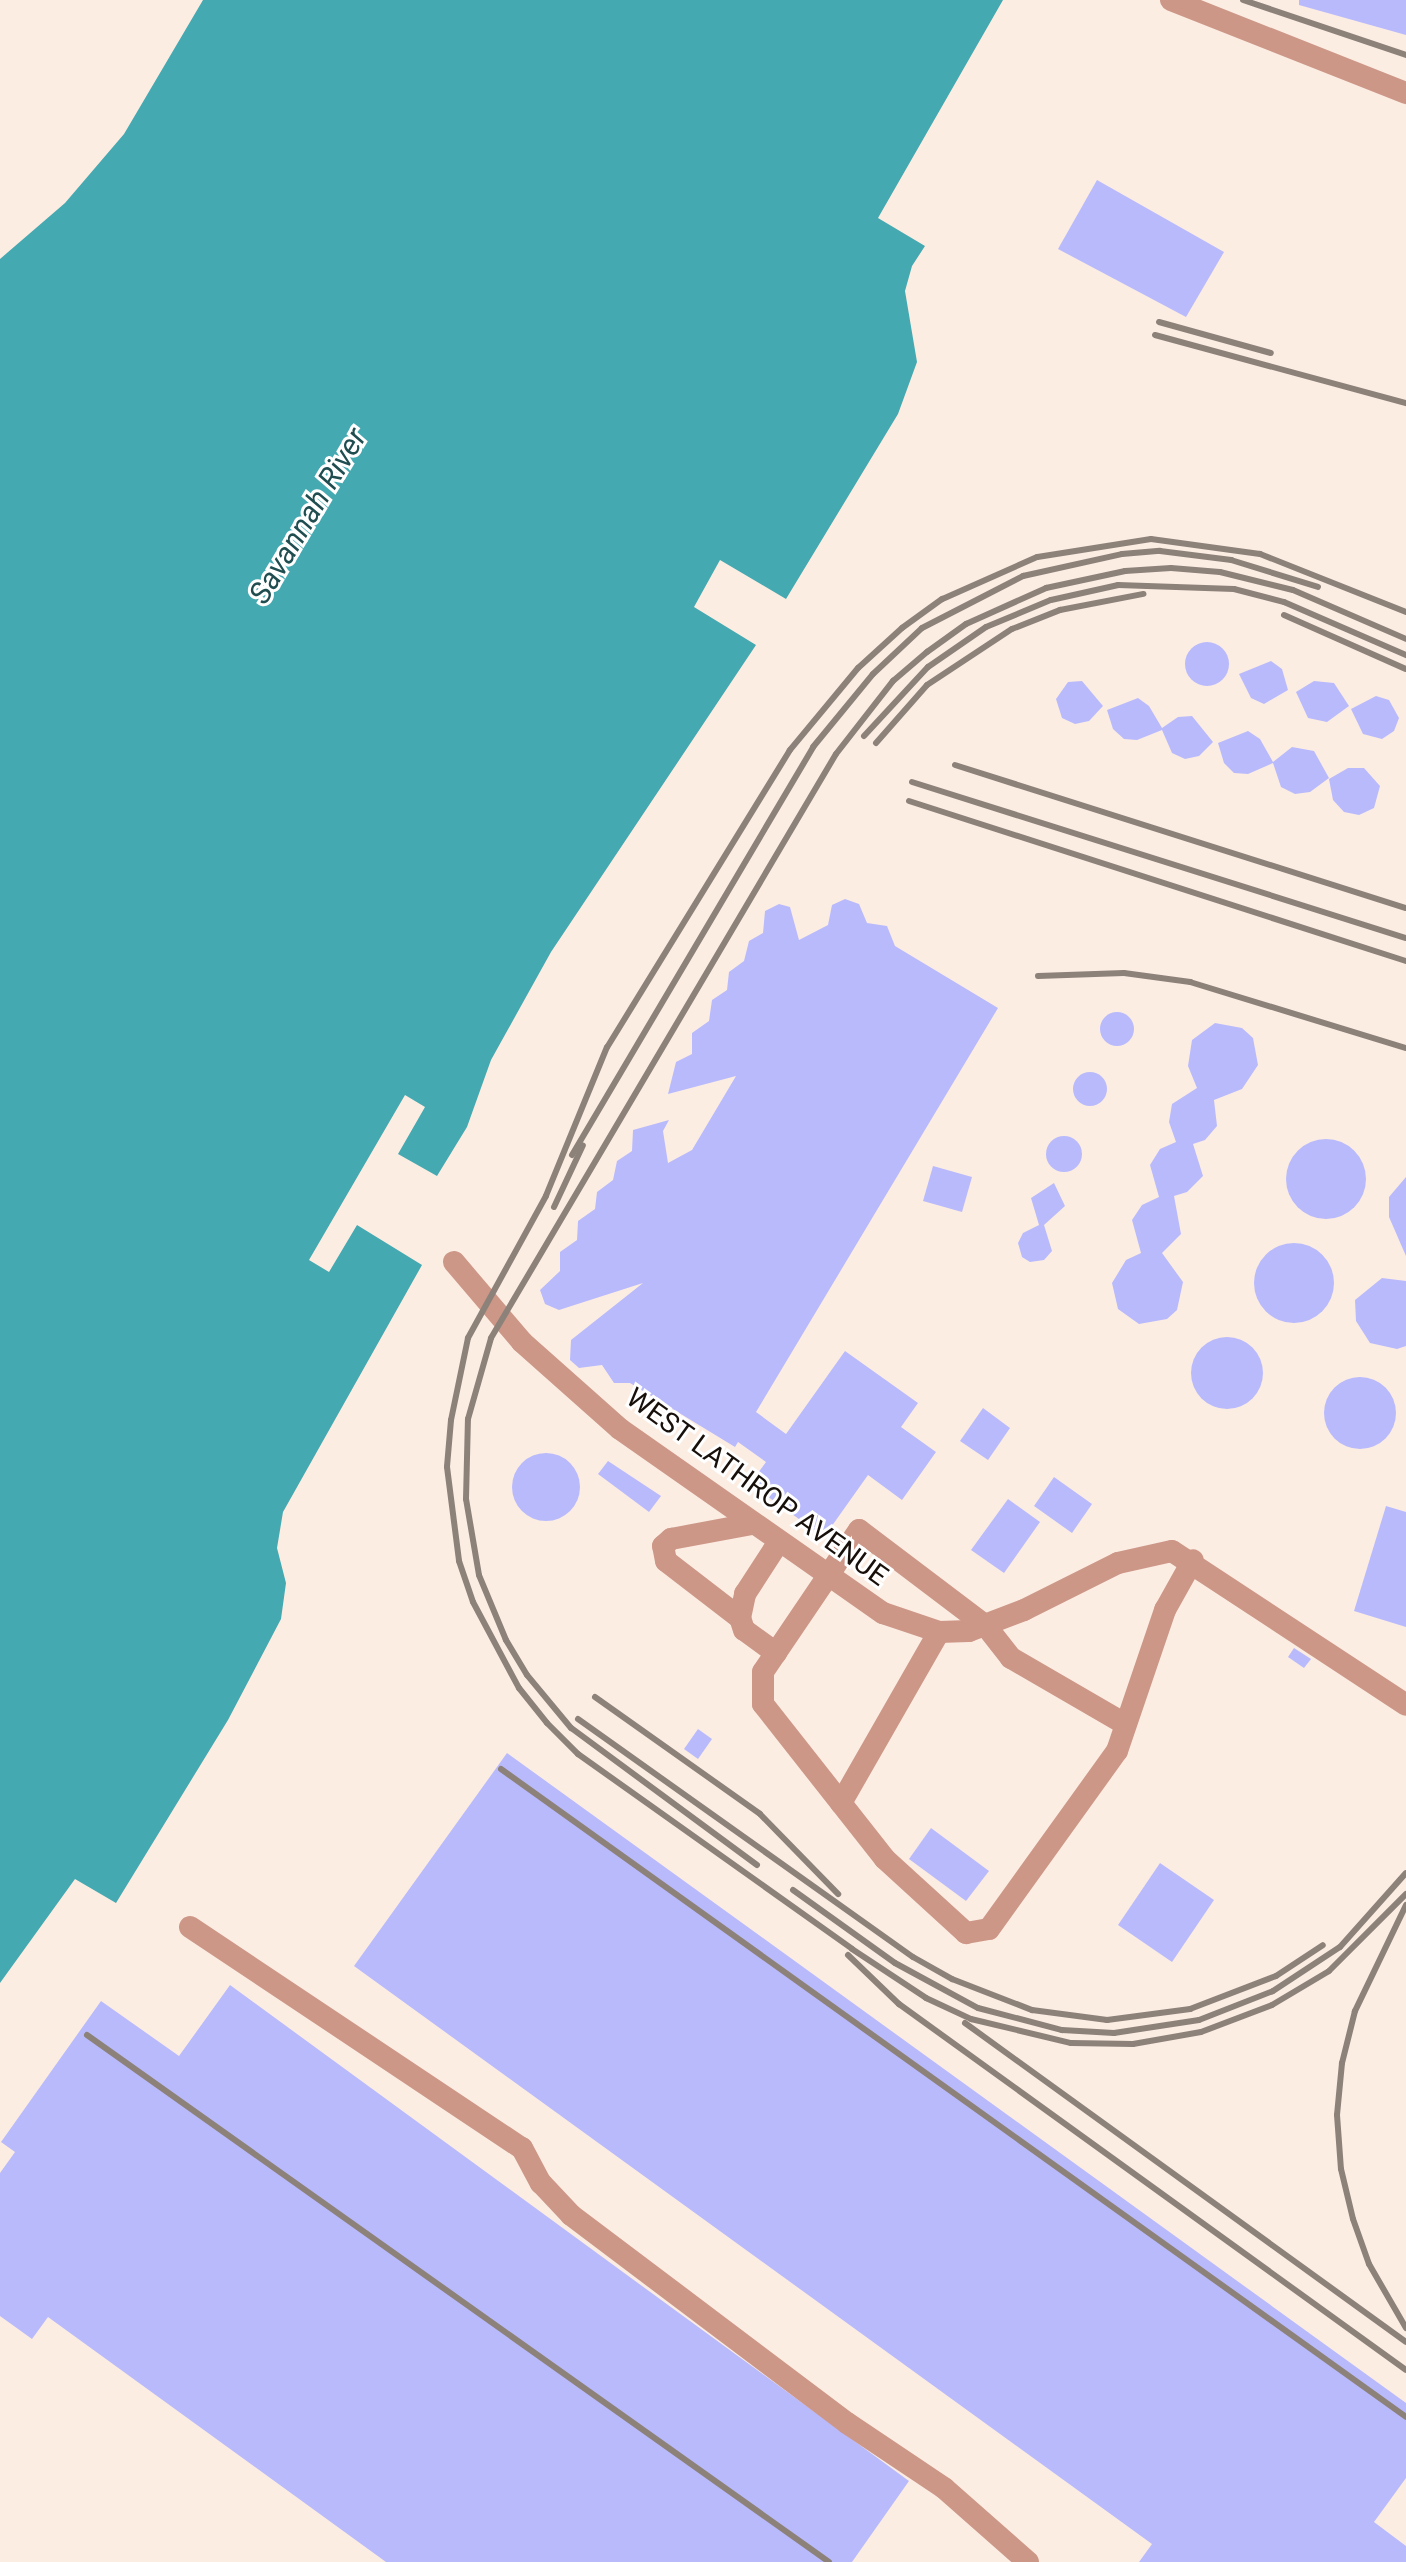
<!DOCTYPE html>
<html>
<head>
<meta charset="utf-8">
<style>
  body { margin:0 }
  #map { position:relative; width:1406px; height:2562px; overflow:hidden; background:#fcede3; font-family:Roboto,sans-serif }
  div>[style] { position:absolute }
  .water>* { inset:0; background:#45a9b1 }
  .building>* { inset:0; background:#b9bafc }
  .round { border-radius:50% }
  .minor>* { height:22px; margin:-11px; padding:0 11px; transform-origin:11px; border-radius:11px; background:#cd9788 }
  .rail>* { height:6px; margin:-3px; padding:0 3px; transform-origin:3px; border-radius:3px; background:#8d827a }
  span { translate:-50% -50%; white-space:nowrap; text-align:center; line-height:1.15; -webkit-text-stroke:6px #fff; paint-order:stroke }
  .street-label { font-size:28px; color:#170f0a }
  .water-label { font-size:30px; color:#204d50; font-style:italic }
</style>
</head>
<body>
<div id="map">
  <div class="water">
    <div style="clip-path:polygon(203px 0,1003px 0,878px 218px,925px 246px,912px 266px,905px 291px,917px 362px,898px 414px,786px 599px,720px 560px,694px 607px,756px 645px,551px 952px,491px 1060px,467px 1127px,437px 1176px,398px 1154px,425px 1107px,405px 1095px,309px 1260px,329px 1272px,357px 1225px,422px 1265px,283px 1512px,277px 1548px,286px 1583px,281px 1619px,228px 1720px,116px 1903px,75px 1879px,0 1983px,0 259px,65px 203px,124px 134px)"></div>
  </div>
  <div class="building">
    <div style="clip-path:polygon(1299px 0,1406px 0,1406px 35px,1299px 5px)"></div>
    <div style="clip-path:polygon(1097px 180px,1224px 252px,1186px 317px,1058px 249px)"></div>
    <div class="round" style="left:1185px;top:642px;width:44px;height:44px"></div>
    <div style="clip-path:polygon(1271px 661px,1282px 669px,1288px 690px,1264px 704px,1251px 698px,1239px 674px)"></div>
    <div style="clip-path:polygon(1082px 681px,1103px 706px,1089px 721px,1075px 724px,1062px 718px,1056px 699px,1068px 682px)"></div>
    <div style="clip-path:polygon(1314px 681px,1334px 683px,1349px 706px,1327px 722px,1308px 718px,1296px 692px)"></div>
    <div style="clip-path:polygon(1376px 696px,1389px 700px,1399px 718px,1394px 731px,1382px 739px,1363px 734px,1351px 709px)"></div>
    <div style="clip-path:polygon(1138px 698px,1149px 706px,1162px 728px,1178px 717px,1192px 716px,1213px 742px,1199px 756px,1185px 759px,1172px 753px,1162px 730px,1137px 740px,1124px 739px,1113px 729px,1107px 710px)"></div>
    <div style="clip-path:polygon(1248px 731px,1260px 739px,1273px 762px,1292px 747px,1314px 751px,1329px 778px,1310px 792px,1295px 794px,1281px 787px,1273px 763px,1248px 774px,1234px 773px,1224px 763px,1218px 743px)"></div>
    <div style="clip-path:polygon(1348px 768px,1364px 768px,1380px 786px,1374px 808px,1359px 815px,1344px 812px,1333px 800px,1329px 779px)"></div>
    <div style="clip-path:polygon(845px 899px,859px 904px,867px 923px,887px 926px,895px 946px,998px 1008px,756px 1412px,786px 1434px,845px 1351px,918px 1403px,901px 1427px,936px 1452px,902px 1500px,868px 1475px,824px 1537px,750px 1484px,766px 1462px,738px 1442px,735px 1447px,630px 1383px,614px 1383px,602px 1365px,579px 1368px,570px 1360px,571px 1340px,643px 1283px,559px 1310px,545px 1304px,540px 1290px,560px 1271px,560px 1252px,577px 1240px,578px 1221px,595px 1209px,597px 1192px,613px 1180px,617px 1161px,632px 1151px,633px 1130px,669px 1120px,663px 1131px,668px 1163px,692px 1150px,736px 1076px,668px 1094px,676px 1062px,692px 1054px,692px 1033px,709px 1021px,712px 1000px,727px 990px,729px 972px,744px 961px,749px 941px,763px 933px,765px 911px,779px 904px,790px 907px,799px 940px,828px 925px,832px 905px)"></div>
    <div class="round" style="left:1100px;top:1012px;width:34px;height:34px"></div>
    <div style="clip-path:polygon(1215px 1023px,1242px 1028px,1253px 1038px,1258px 1065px,1242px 1089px,1214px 1100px,1217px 1126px,1205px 1140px,1193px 1144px,1203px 1176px,1187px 1192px,1174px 1196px,1181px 1234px,1162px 1253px,1183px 1282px,1177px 1310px,1167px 1319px,1139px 1324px,1118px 1309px,1112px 1283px,1126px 1260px,1141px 1253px,1132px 1220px,1142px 1205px,1159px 1197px,1150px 1165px,1160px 1149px,1176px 1142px,1169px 1122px,1172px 1104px,1197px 1088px,1188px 1066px,1192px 1040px)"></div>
    <div class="round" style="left:1073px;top:1072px;width:34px;height:34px"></div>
    <div class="round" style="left:1046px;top:1136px;width:36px;height:36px"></div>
    <div class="round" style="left:1286px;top:1139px;width:80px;height:80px"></div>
    <div style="clip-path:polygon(933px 1166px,972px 1177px,962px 1212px,923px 1201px)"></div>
    <div style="clip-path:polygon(1406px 1177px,1406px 1256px,1389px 1217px,1389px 1197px)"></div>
    <div style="clip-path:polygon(1054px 1183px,1065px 1206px,1044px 1225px,1052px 1251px,1044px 1260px,1030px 1262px,1022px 1257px,1018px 1243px,1023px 1233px,1039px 1225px,1031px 1198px)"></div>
    <div class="round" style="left:1254px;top:1243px;width:80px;height:80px"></div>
    <div style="clip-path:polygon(1382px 1278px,1406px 1281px,1406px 1346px,1397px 1349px,1370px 1343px,1356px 1321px,1355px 1300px)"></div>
    <div class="round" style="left:1191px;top:1337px;width:72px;height:72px"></div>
    <div class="round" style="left:1324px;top:1377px;width:72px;height:72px"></div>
    <div style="clip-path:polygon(983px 1408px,1010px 1428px,988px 1460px,960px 1441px)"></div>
    <div class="round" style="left:512px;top:1453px;width:68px;height:68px"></div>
    <div style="clip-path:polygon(608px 1461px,661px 1496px,649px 1512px,598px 1474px)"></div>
    <div style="clip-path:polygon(1054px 1477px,1092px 1504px,1072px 1533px,1034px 1506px)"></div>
    <div style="clip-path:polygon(1008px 1499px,1040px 1522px,1004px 1573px,971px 1550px)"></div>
    <div style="clip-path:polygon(1386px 1506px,1406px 1512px,1406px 1627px,1354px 1611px)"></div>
    <div style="clip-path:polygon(1294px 1648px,1311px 1659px,1304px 1668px,1288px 1657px)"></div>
    <div style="clip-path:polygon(698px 1729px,712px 1739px,698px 1759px,684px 1749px)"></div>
    <div style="clip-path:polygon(507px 1753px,1406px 2403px,1406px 2478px,1374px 2522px,1406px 2546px,1406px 2562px,1139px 2562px,1152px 2544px,354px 1966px)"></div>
    <div style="clip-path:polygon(931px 1828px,989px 1871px,966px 1901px,909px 1859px)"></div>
    <div style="clip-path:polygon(1160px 1863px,1214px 1900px,1172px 1962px,1118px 1925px)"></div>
    <div style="clip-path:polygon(230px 1985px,909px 2481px,852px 2562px,386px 2562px,48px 2317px,32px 2339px,0 2316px,0 2173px,15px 2152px,1px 2142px,101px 2001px,179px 2056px)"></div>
  </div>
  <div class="minor">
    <div style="left:1171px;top:0;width:253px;rotate:21.6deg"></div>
    <div style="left:454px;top:1262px;width:105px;rotate:49.6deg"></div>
    <div style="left:522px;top:1342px;width:131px;rotate:41.6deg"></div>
    <div style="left:620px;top:1429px;width:321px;rotate:35deg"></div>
    <div style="left:883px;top:1613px;width:59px;rotate:18.7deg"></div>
    <div style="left:939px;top:1632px;width:30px;rotate:-2deg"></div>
    <div style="left:969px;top:1631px;width:59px;rotate:-20.9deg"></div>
    <div style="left:1024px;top:1610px;width:105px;rotate:-26.6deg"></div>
    <div style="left:1118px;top:1563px;width:55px;rotate:-12.5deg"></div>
    <div style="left:1172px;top:1551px;width:280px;rotate:33.3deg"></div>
    <div style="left:740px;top:1618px;width:93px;rotate:-142.4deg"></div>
    <div style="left:666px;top:1561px;width:15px;rotate:-101deg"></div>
    <div style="left:663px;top:1546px;width:11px;rotate:-41deg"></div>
    <div style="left:671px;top:1539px;width:81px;rotate:-10.6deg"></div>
    <div style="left:776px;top:1653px;width:39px;rotate:-144deg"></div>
    <div style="left:744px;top:1630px;width:13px;rotate:-108deg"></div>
    <div style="left:740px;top:1618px;width:25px;rotate:-78deg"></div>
    <div style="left:745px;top:1594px;width:61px;rotate:-57.1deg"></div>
    <div style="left:1125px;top:1724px;width:132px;rotate:-149.9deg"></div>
    <div style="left:1011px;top:1658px;width:41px;rotate:-128deg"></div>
    <div style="left:986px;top:1626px;width:159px;rotate:-142.9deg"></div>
    <div style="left:859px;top:1530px;width:171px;rotate:124.1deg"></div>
    <div style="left:763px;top:1672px;width:32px;rotate:90deg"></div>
    <div style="left:763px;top:1704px;width:197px;rotate:51.8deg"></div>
    <div style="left:885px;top:1859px;width:110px;rotate:42.4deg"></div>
    <div style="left:966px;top:1933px;width:23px;rotate:-10deg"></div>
    <div style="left:989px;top:1929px;width:219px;rotate:-54.3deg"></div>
    <div style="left:1117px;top:1751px;width:149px;rotate:-71.2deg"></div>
    <div style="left:1165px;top:1610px;width:57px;rotate:-60.8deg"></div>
    <div style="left:841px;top:1803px;width:197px;rotate:-60.2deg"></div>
    <div style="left:190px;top:1927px;width:399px;rotate:33.7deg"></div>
    <div style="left:522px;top:2148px;width:40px;rotate:62deg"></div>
    <div style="left:541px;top:2183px;width:44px;rotate:46.8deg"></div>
    <div style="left:571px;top:2215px;width:346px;rotate:37deg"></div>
    <div style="left:847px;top:2423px;width:117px;rotate:33.8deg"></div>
    <div style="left:944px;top:2488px;width:112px;rotate:41.4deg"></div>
  </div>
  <div class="rail">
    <div style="left:1243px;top:0;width:172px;rotate:18.6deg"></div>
    <div style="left:1159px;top:322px;width:116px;rotate:15.5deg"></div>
    <div style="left:1155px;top:335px;width:260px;rotate:15.2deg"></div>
    <div style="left:1406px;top:612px;width:157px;rotate:-158.3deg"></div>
    <div style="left:1260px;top:554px;width:110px;rotate:-172.2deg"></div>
    <div style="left:1151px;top:539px;width:115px;rotate:171deg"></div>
    <div style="left:1037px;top:557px;width:104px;rotate:156.1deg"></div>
    <div style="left:942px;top:599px;width:49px;rotate:144.1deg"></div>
    <div style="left:902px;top:628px;width:59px;rotate:137.7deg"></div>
    <div style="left:858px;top:668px;width:107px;rotate:129.7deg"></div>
    <div style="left:790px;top:750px;width:349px;rotate:121.6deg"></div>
    <div style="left:607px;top:1047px;width:161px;rotate:112.3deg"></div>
    <div style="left:546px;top:1196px;width:162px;rotate:118.8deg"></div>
    <div style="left:468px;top:1338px;width:84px;rotate:101.7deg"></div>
    <div style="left:451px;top:1420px;width:47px;rotate:94.9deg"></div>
    <div style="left:447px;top:1467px;width:95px;rotate:82.7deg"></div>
    <div style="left:459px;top:1561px;width:43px;rotate:71.1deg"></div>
    <div style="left:473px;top:1602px;width:98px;rotate:61.9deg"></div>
    <div style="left:519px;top:1688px;width:45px;rotate:51.3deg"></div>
    <div style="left:547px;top:1723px;width:44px;rotate:45deg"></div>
    <div style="left:578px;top:1754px;width:336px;rotate:35.4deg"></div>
    <div style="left:852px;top:1949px;width:89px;rotate:33.5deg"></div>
    <div style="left:926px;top:1998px;width:50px;rotate:25deg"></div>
    <div style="left:971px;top:2019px;width:103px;rotate:13.5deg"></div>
    <div style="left:1071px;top:2043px;width:62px;rotate:0.9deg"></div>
    <div style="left:1133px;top:2044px;width:69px;rotate:-10deg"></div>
    <div style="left:1201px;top:2032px;width:76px;rotate:-20.8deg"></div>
    <div style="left:1272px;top:2005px;width:66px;rotate:-30.8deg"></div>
    <div style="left:1329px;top:1971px;width:109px;rotate:-45deg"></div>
    <div style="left:1284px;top:615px;width:133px;rotate:23.9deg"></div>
    <div style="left:864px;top:736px;width:94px;rotate:-47.2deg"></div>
    <div style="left:928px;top:667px;width:70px;rotate:-34.6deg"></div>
    <div style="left:986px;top:627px;width:70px;rotate:-22.6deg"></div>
    <div style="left:1051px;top:600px;width:69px;rotate:-12.6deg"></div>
    <div style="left:1118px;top:585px;width:116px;rotate:2deg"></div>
    <div style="left:1234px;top:589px;width:52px;rotate:14.6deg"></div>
    <div style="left:1284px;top:602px;width:133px;rotate:23.5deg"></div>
    <div style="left:876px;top:743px;width:77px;rotate:-48.7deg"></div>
    <div style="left:927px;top:685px;width:102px;rotate:-33.4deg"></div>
    <div style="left:1012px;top:629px;width:52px;rotate:-21.6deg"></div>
    <div style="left:1060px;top:610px;width:85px;rotate:-10.9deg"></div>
    <div style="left:955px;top:765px;width:473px;rotate:17.6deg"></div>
    <div style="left:912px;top:782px;width:518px;rotate:17.53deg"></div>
    <div style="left:909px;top:801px;width:522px;rotate:17.85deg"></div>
    <div style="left:1038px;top:976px;width:86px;rotate:-2deg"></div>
    <div style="left:1124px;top:973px;width:67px;rotate:7.8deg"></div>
    <div style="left:1190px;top:982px;width:226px;rotate:17deg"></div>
    <div style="left:572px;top:1155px;width:474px;rotate:-59.4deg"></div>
    <div style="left:813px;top:747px;width:94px;rotate:-50.6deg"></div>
    <div style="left:873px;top:674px;width:67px;rotate:-43.2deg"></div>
    <div style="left:922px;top:628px;width:114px;rotate:-27.2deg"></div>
    <div style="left:1023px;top:576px;width:101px;rotate:-12.5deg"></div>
    <div style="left:1122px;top:554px;width:38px;rotate:-5deg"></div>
    <div style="left:1160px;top:551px;width:72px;rotate:7.2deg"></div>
    <div style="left:1231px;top:560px;width:91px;rotate:17.2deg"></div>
    <div style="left:554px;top:1207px;width:68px;rotate:-64.9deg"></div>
    <div style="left:595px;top:1697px;width:202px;rotate:35.3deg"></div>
    <div style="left:760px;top:1814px;width:112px;rotate:45.7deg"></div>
    <div style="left:578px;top:1719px;width:411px;rotate:35.4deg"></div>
    <div style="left:913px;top:1957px;width:45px;rotate:29.4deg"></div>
    <div style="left:952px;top:1979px;width:86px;rotate:21.2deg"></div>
    <div style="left:1032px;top:2010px;width:76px;rotate:7.6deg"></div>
    <div style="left:1107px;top:2020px;width:84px;rotate:-7.5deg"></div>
    <div style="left:1190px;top:2009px;width:92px;rotate:-21deg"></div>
    <div style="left:1276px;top:1976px;width:56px;rotate:-33.4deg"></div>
    <div style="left:501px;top:1769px;width:1113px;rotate:35.6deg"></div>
    <div style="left:757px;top:1865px;width:231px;rotate:-143.6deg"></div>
    <div style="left:571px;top:1728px;width:69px;rotate:-129.7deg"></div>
    <div style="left:527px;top:1675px;width:41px;rotate:-121deg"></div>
    <div style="left:506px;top:1640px;width:70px;rotate:-112.6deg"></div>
    <div style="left:479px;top:1575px;width:77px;rotate:-99.7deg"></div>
    <div style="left:466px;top:1499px;width:80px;rotate:-88.6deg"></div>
    <div style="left:468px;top:1419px;width:84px;rotate:-74.1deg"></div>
    <div style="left:491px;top:1338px;width:678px;rotate:-59.43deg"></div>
    <div style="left:836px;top:754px;width:93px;rotate:-52deg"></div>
    <div style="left:893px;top:681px;width:45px;rotate:-40.5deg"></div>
    <div style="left:927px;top:652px;width:48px;rotate:-35.7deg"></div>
    <div style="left:966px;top:624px;width:88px;rotate:-24.2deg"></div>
    <div style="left:1046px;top:588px;width:81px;rotate:-12.1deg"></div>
    <div style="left:1125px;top:571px;width:46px;rotate:-3.7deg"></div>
    <div style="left:1171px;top:568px;width:49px;rotate:4.7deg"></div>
    <div style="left:1220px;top:572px;width:75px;rotate:13.9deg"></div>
    <div style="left:1293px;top:590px;width:123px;rotate:23.4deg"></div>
    <div style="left:793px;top:1890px;width:125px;rotate:35.6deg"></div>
    <div style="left:895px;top:1963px;width:94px;rotate:28.5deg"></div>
    <div style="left:978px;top:2008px;width:87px;rotate:14.7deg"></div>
    <div style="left:1062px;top:2030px;width:52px;rotate:3.3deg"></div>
    <div style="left:1114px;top:2033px;width:86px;rotate:-8.7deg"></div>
    <div style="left:1199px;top:2020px;width:79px;rotate:-21.4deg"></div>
    <div style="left:1273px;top:1991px;width:80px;rotate:-33.3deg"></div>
    <div style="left:1340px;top:1947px;width:99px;rotate:-48.3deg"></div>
    <div style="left:1406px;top:1905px;width:118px;rotate:115.7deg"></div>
    <div style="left:1355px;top:2011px;width:54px;rotate:104deg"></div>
    <div style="left:1342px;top:2063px;width:52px;rotate:95.5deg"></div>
    <div style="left:1337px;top:2115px;width:54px;rotate:85.8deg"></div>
    <div style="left:1341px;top:2169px;width:51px;rotate:76.5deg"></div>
    <div style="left:1353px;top:2219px;width:48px;rotate:70.4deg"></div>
    <div style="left:1369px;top:2264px;width:74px;rotate:60deg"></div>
    <div style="left:848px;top:1955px;width:71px;rotate:43.9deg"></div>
    <div style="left:899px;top:2004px;width:625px;rotate:35.83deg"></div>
    <div style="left:965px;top:2023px;width:544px;rotate:35.88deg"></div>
    <div style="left:87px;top:2035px;width:910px;rotate:35.38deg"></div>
  </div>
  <div class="street-label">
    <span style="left:757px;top:1487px;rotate:36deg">WEST LATHROP AVENUE</span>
  </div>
  <div class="water-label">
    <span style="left:308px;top:516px;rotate:-59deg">Savannah River</span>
  </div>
</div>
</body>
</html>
